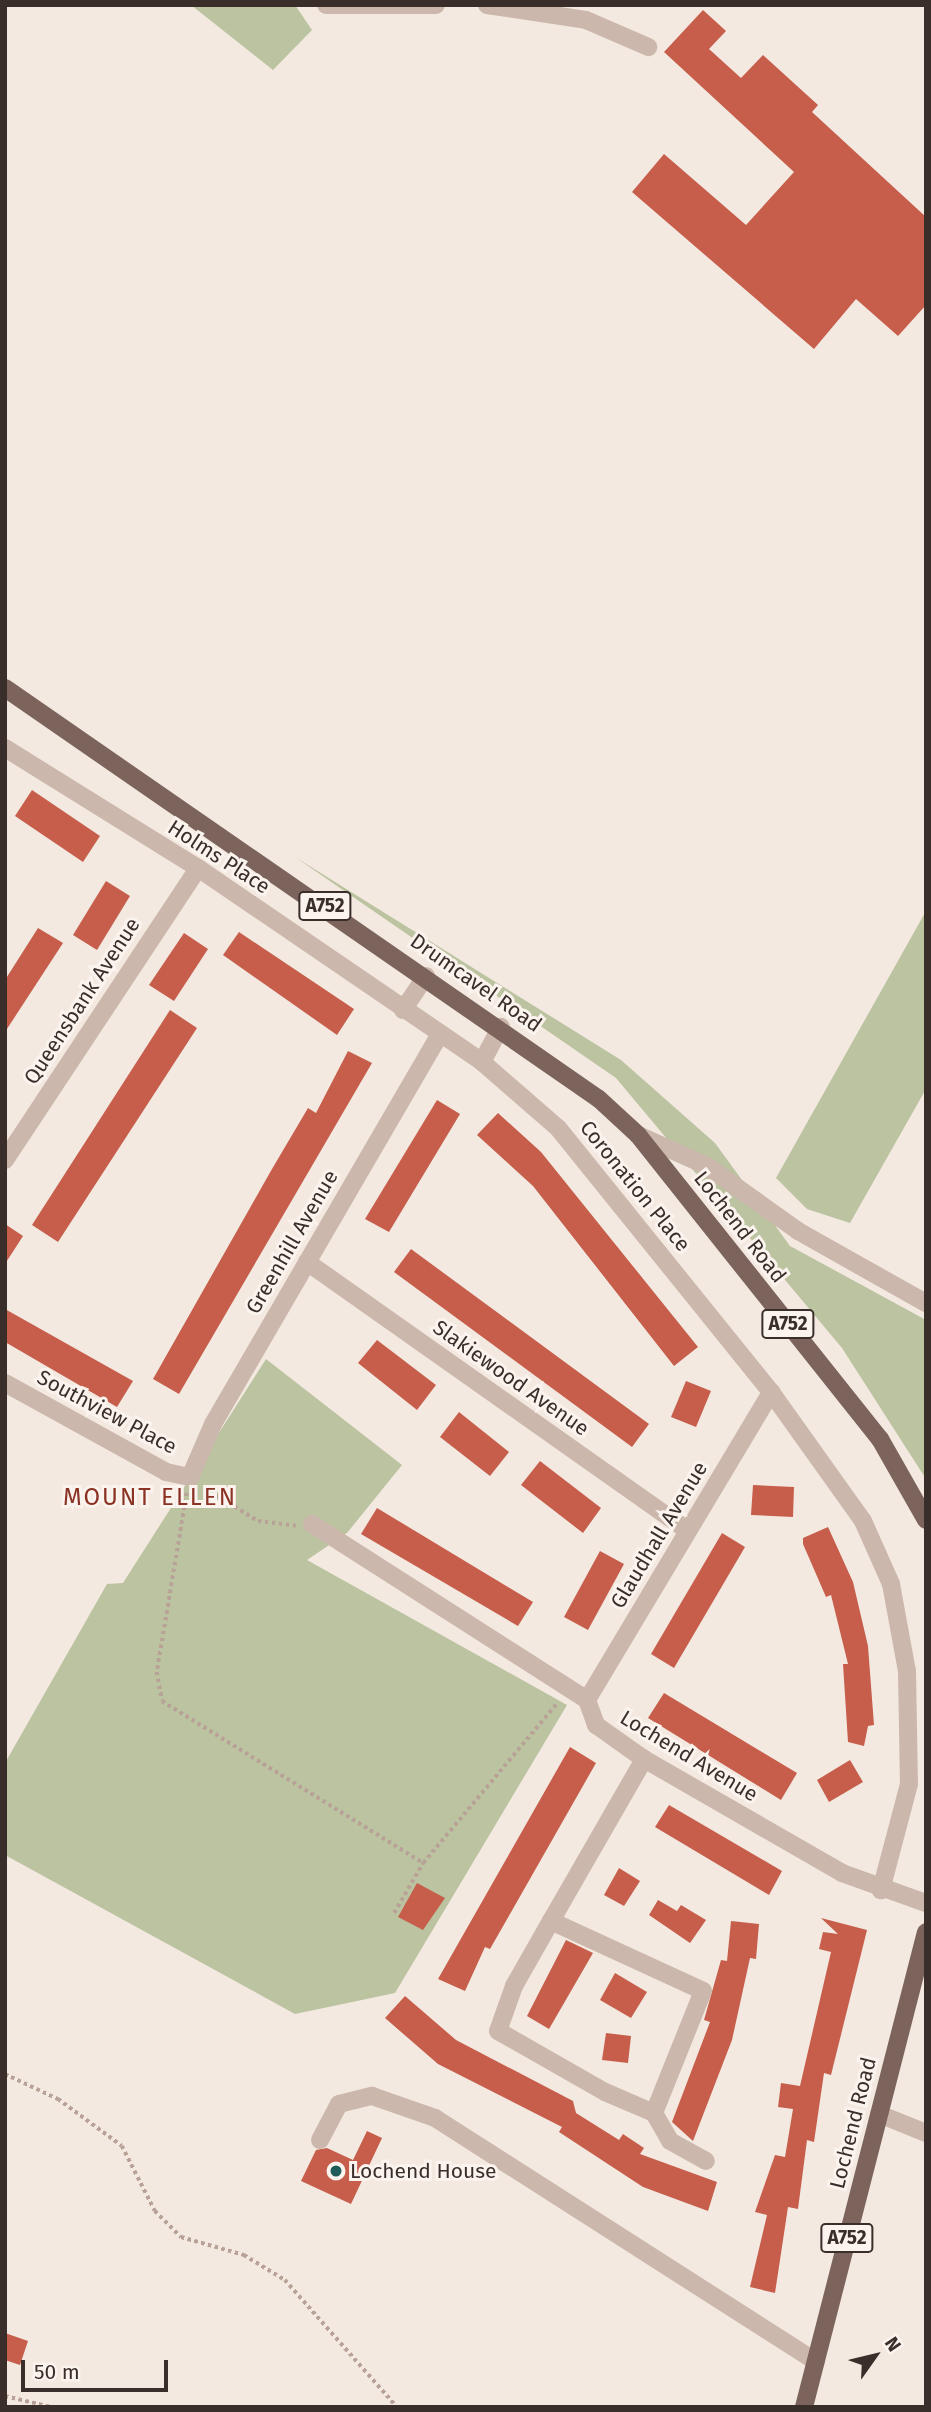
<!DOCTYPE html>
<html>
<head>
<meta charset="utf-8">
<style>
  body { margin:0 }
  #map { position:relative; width:931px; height:2412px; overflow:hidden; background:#f3e9e0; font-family:"Fira Sans",sans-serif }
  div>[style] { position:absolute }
  .green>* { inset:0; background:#bbc3a0 }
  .building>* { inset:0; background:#c65e4b }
  .path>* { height:3.5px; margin-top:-1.75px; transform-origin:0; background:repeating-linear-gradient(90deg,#b8a196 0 3.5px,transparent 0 7px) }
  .minor>* { height:18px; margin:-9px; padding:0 9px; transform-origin:9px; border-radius:9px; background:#ccb7ac }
  .major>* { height:18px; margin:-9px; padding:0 9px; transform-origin:9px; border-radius:9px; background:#7c645c }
  .dots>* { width:19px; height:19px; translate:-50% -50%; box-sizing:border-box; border:4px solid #fbf3ed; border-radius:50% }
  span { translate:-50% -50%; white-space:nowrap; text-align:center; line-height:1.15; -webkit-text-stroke:6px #fbf3ed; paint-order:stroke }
  .shield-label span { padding:2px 5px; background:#fbf3ed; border:2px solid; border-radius:5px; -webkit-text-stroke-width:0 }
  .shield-label { font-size:19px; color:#3a2e2b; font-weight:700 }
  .street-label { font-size:21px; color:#3a2e2b }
  .poi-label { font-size:21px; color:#3a2e2b }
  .left { translate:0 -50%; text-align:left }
  .quarter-label { font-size:24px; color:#8a3223; letter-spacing:2px }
  .frame { position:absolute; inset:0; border:7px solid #3a2e2b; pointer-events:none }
  .north { position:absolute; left:840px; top:2321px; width:70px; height:70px; -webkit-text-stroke:5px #fbf3ed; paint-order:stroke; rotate:56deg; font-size:19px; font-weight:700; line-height:28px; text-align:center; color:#3a2e2b }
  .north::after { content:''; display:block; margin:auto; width:24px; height:32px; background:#3a2e2b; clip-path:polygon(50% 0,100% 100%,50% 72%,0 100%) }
  .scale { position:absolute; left:21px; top:2360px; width:147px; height:32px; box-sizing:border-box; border:4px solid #3a2e2b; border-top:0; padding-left:9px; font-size:21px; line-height:24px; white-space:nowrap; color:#3a2e2b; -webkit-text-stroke:5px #fbf3ed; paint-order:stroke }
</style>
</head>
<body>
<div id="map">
  <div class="green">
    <div style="clip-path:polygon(191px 5px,295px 5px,312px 30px,273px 70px)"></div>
    <div style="clip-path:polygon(295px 857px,621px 1060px,715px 1143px,790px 1246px,926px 1320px,926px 1479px,842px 1348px,616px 1078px)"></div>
    <div style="clip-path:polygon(926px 911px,926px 1089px,850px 1223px,807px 1209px,776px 1178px)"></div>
    <div style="clip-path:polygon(266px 1359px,402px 1465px,347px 1533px,307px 1560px,567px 1705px,395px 1993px,295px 2014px,5px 1855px,5px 1763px,107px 1584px,123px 1583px)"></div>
  </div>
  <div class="building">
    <div style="clip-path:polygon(703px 10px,726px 31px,709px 49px,741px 78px,763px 55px,818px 105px,812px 112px,926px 217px,926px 305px,898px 336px,856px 299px,814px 349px,632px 192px,664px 154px,746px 225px,794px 172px,664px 52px)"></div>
    <div style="clip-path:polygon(32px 790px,100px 836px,83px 862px,15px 816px)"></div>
    <div style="clip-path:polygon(106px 881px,130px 896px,97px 950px,73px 935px)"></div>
    <div style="clip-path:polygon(38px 928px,63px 943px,5px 1032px,5px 980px)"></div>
    <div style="clip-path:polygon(239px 932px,354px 1009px,337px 1035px,223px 955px)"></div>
    <div style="clip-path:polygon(184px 933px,208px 949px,174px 1001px,149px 985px)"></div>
    <div style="clip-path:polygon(170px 1010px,197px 1028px,58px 1242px,32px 1225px)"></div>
    <div style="clip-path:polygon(348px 1051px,372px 1063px,179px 1394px,153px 1379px,272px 1169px,308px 1108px,316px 1113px)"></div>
    <div style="clip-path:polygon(437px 1100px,460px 1114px,389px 1232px,365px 1219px)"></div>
    <div style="clip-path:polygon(498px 1113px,541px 1152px,698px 1347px,674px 1366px,533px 1186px,477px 1135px)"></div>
    <div style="clip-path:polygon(5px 1224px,23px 1236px,5px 1264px)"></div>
    <div style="clip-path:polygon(411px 1249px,649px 1424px,632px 1447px,394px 1272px)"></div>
    <div style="clip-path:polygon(5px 1309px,133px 1381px,117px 1407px,5px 1342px)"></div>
    <div style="clip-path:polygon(377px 1340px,436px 1385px,417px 1410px,358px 1363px)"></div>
    <div style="clip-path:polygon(686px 1381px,711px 1391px,696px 1427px,671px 1417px)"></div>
    <div style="clip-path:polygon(459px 1412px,509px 1452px,490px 1476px,440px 1437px)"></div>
    <div style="clip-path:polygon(540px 1461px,601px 1508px,583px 1533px,521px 1485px)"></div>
    <div style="clip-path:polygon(753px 1485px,794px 1487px,793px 1517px,751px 1515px)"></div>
    <div style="clip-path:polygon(377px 1508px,533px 1602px,518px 1626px,361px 1534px)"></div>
    <div style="clip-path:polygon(828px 1527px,853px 1582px,868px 1646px,874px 1725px,868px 1726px,864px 1746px,848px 1742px,843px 1664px,848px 1664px,831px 1595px,826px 1597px,803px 1544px,803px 1538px)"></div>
    <div style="clip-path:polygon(722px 1533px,745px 1547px,674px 1668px,651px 1654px)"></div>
    <div style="clip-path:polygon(600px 1551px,624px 1564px,588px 1630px,564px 1617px)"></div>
    <div style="clip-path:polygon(664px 1693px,797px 1773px,781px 1800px,648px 1718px)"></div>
    <div style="clip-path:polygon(570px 1747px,596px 1763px,490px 1949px,485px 1947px,465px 1991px,438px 1979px)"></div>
    <div style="clip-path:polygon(850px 1760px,863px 1782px,829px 1802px,817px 1780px)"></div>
    <div style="clip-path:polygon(669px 1805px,782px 1871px,769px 1895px,655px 1827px)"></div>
    <div style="clip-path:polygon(619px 1868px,640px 1881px,624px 1906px,604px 1895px)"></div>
    <div style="clip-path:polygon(417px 1883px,445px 1898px,423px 1930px,398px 1917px)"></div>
    <div style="clip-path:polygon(658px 1900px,677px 1911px,681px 1905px,706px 1920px,690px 1943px,649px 1915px)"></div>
    <div style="clip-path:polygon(821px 1918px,867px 1930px,831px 2075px,824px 2073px,814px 2142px,807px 2140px,798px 2209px,788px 2207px,775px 2293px,750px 2287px,767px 2215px,755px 2212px,775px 2155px,785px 2157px,793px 2109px,778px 2107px,781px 2083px,800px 2086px,831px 1952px,819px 1949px,823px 1932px,838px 1934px)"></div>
    <div style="clip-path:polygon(731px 1921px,759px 1924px,756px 1959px,750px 1958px,732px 2040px,693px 2141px,672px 2122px,710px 2022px,704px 2020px,721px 1960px,727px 1961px)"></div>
    <div style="clip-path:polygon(566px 1940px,593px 1953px,549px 2029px,527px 2016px)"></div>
    <div style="clip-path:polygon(615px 1973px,647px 1992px,631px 2018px,600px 2000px)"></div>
    <div style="clip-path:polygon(405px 1996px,456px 2040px,573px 2101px,576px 2113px,619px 2140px,623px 2134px,644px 2148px,640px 2154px,717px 2182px,708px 2211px,643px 2187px,559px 2132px,562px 2127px,438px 2064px,385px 2018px)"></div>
    <div style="clip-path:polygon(606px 2033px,631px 2036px,628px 2063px,602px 2060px)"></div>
    <div style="clip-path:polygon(367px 2131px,382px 2138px,351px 2204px,301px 2181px,316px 2150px,327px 2148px,353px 2160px)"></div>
    <div style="clip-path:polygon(5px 2333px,28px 2341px,20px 2365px,5px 2360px)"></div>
  </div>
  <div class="path">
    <div style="left:205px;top:1488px;width:62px;rotate:31.9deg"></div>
    <div style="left:258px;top:1521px;width:38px;rotate:7deg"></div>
    <div style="left:187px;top:1493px;width:181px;rotate:99.5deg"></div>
    <div style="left:157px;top:1672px;width:29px;rotate:80deg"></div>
    <div style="left:162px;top:1701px;width:307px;rotate:31.8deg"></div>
    <div style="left:394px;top:1913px;width:58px;rotate:-59.9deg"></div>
    <div style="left:423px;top:1863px;width:210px;rotate:-50deg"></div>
    <div style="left:5px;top:2074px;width:59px;rotate:25.3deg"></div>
    <div style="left:58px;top:2099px;width:79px;rotate:36.3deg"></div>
    <div style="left:122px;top:2146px;width:73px;rotate:63.1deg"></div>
    <div style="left:155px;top:2211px;width:37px;rotate:45deg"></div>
    <div style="left:181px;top:2237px;width:66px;rotate:15.9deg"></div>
    <div style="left:244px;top:2255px;width:48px;rotate:31.4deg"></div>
    <div style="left:285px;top:2280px;width:169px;rotate:48.6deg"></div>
    <div style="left:5px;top:2396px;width:47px;rotate:13.4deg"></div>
  </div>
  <div class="minor">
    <div style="left:326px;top:5px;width:110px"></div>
    <div style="left:487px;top:5px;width:100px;rotate:8.6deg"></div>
    <div style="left:586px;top:20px;width:68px;rotate:23.5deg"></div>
    <div style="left:5px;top:748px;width:227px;rotate:31.9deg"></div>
    <div style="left:198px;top:868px;width:344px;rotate:34.3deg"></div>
    <div style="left:482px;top:1062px;width:101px;rotate:41deg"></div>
    <div style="left:558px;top:1128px;width:339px;rotate:51.1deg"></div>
    <div style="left:771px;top:1392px;width:158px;rotate:54.5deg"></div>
    <div style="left:863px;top:1521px;width:69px;rotate:66deg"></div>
    <div style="left:891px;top:1584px;width:88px;rotate:79.6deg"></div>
    <div style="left:907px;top:1671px;width:113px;rotate:89deg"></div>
    <div style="left:909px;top:1784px;width:110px;rotate:104.8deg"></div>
    <div style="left:403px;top:1010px;width:41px;rotate:-55.9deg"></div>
    <div style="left:482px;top:1062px;width:40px;rotate:-62deg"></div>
    <div style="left:638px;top:1135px;width:76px;rotate:24.2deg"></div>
    <div style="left:707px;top:1166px;width:112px;rotate:35.5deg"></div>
    <div style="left:798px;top:1231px;width:147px;rotate:29.4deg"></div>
    <div style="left:5px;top:1160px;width:350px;rotate:-56.5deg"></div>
    <div style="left:307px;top:1262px;width:466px;rotate:35.2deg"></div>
    <div style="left:5px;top:1383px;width:184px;rotate:28.9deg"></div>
    <div style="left:166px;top:1472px;width:25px;rotate:12deg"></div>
    <div style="left:190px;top:1477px;width:58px;rotate:-66.5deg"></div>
    <div style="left:213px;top:1424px;width:451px;rotate:-59.8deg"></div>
    <div style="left:312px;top:1524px;width:326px;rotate:32.6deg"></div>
    <div style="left:587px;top:1700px;width:27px;rotate:70deg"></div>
    <div style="left:596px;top:1725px;width:59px;rotate:35.3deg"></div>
    <div style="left:644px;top:1759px;width:228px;rotate:29.9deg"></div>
    <div style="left:842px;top:1873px;width:89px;rotate:19.7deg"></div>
    <div style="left:587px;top:1700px;width:359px;rotate:-59.1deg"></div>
    <div style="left:551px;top:1921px;width:167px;rotate:24.7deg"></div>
    <div style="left:703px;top:1991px;width:131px;rotate:111.9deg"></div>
    <div style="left:654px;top:2113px;width:53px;rotate:-156.8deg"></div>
    <div style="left:605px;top:2092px;width:123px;rotate:-150.3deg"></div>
    <div style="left:498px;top:2031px;width:48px;rotate:-70.4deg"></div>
    <div style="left:514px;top:1986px;width:75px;rotate:-60.4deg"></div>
    <div style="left:551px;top:1921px;width:187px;rotate:-60.1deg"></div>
    <div style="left:654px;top:2113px;width:32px;rotate:60deg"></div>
    <div style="left:670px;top:2141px;width:41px;rotate:29.1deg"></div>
    <div style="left:879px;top:2114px;width:51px;rotate:22deg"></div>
    <div style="left:320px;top:2140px;width:41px;rotate:-62.2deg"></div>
    <div style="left:339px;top:2104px;width:34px;rotate:-14deg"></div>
    <div style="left:372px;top:2096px;width:67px;rotate:19.2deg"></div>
    <div style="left:435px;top:2118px;width:452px;rotate:32.6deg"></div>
  </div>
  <div class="major">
    <div style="left:5px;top:688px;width:722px;rotate:34.68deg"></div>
    <div style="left:599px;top:1099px;width:53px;rotate:42.7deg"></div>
    <div style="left:638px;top:1135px;width:389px;rotate:51.5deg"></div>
    <div style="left:880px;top:1439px;width:93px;rotate:60.4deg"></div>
    <div style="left:804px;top:2407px;width:490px;rotate:-75.6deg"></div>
  </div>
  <div class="dots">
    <div style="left:336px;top:2171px;background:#1f5c5a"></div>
  </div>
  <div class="shield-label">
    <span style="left:325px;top:906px">A752</span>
    <span style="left:788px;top:1324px">A752</span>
    <span style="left:847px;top:2238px">A752</span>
  </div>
  <div class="street-label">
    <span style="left:219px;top:857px;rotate:33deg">Holms Place</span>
    <span style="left:476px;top:983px;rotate:35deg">Drumcavel Road</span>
    <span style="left:82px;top:1001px;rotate:-57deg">Queensbank Avenue</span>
    <span style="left:635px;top:1186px;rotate:51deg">Coronation Place</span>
    <span style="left:740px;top:1227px;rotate:52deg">Lochend Road</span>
    <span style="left:292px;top:1242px;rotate:-60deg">Greenhill Avenue</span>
    <span style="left:511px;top:1378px;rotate:35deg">Slakiewood Avenue</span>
    <span style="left:107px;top:1412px;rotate:28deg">Southview Place</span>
    <span style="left:659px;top:1535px;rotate:-59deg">Glaudhall Avenue</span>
    <span style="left:689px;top:1756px;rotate:31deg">Lochend Avenue</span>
    <span style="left:853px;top:2123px;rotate:-76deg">Lochend Road</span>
  </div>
  <div class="poi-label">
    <span class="left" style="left:350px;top:2171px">Lochend House</span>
  </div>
  <div class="quarter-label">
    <span style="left:150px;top:1498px">MOUNT ELLEN</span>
  </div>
  <div class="frame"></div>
  <div class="north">N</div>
  <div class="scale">50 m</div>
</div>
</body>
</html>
